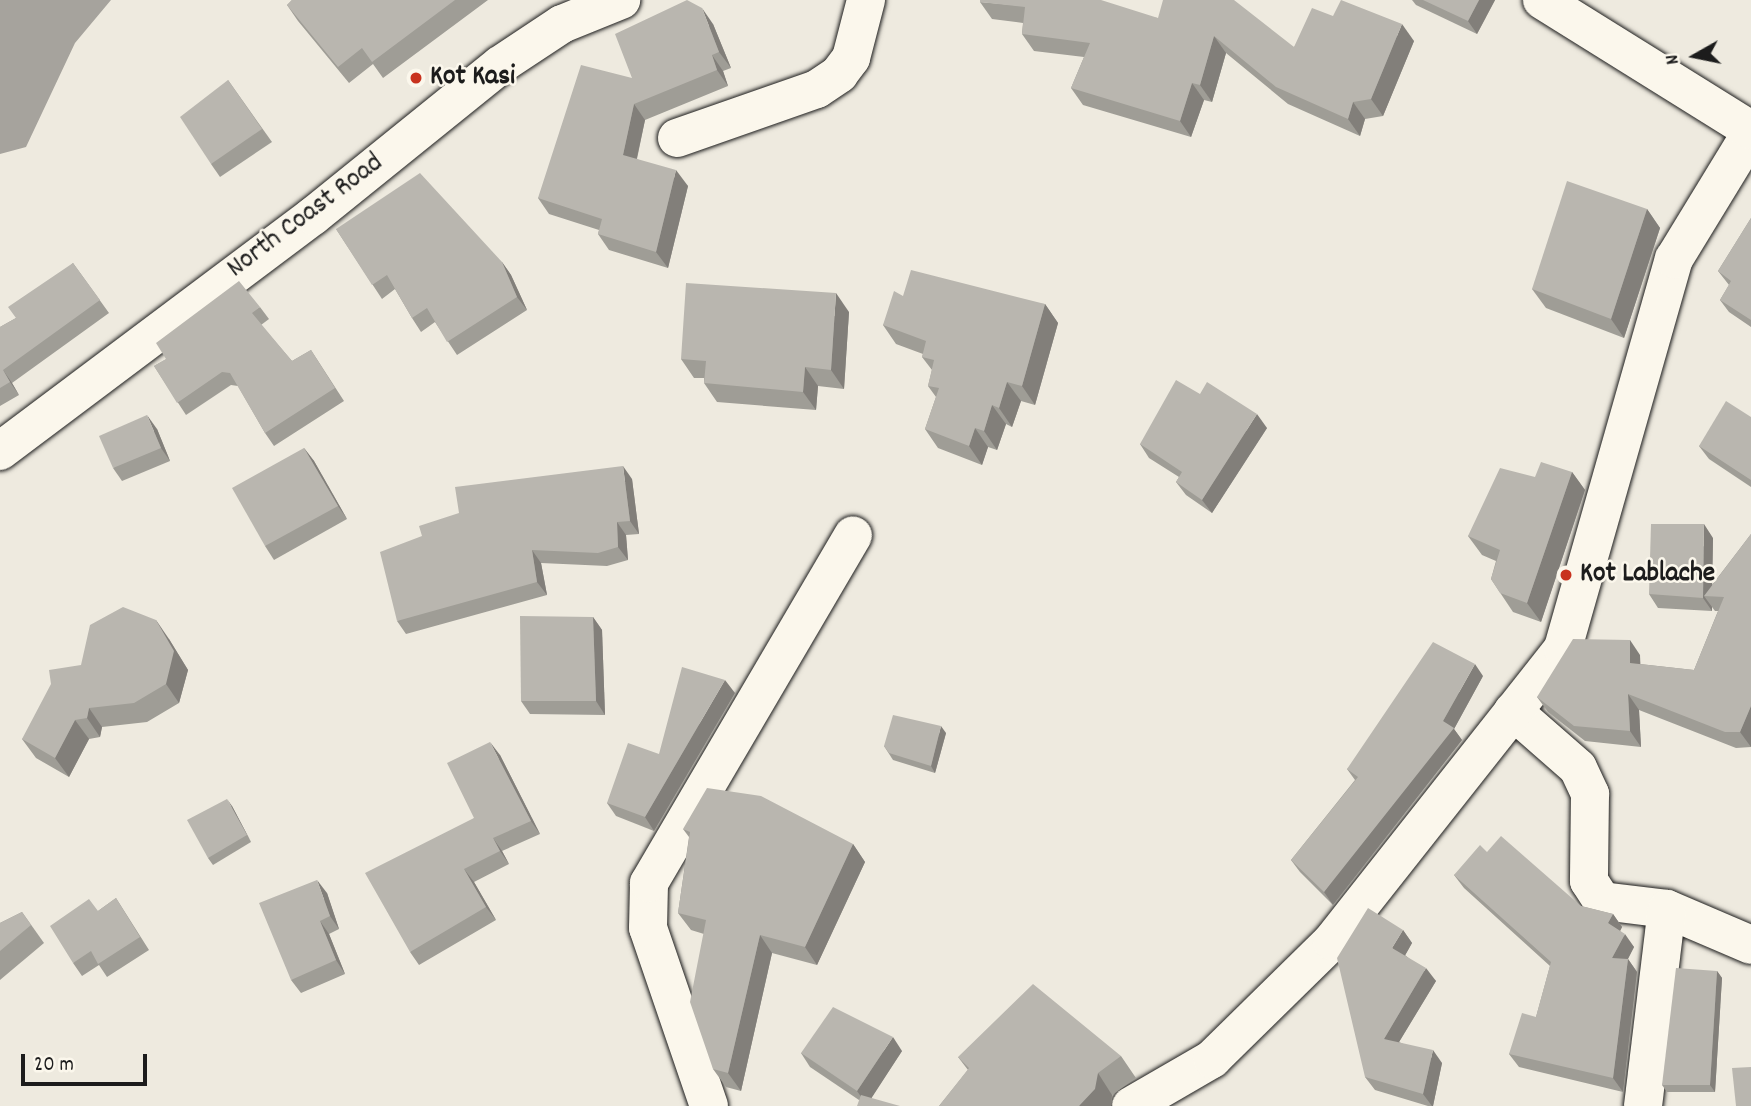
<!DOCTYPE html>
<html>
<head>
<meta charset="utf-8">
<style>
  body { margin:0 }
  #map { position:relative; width:1751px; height:1106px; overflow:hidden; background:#eeeadf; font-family:Dekko,sans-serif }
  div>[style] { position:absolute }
  .water>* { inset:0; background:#a6a39d }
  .roads { filter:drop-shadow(0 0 2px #1c1c1c) drop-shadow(0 0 2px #1c1c1c) }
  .street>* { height:38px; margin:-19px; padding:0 19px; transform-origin:19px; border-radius:19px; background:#fbf7ec }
  .primary>* { height:38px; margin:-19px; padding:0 19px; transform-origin:19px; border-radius:19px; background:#fbf7ec }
  .wall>* { inset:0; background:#9f9d96 }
  .shaded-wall>* { inset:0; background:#827f7a }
  .building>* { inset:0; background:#b9b6af }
  .dots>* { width:19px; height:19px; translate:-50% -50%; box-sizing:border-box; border:4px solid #fbf7ec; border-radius:50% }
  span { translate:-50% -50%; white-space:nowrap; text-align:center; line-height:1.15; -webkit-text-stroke:5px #fbf7ec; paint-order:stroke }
  .poi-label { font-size:28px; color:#1c1c1c; font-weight:700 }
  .left { translate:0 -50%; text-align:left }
  .street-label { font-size:28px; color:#1c1c1c }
  .north { position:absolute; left:1660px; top:21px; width:70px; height:70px; -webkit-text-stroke:5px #fbf7ec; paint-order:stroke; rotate:261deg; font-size:19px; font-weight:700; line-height:28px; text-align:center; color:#1c1c1c }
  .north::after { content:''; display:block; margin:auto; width:24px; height:32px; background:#1c1c1c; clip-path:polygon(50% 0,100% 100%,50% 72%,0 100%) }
  .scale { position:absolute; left:21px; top:1054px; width:126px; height:32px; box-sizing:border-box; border:4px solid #1c1c1c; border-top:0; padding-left:9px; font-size:21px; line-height:24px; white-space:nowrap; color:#1c1c1c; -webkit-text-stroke:5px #fbf7ec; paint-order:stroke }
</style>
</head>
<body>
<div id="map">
  <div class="water">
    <div style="clip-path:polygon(0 0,111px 0,75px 43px,26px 147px,0 154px)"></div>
  </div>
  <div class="roads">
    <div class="street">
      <div style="left:677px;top:138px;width:148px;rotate:-19.3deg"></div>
      <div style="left:817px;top:89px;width:27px;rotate:-34deg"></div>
      <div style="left:839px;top:74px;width:20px;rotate:-53deg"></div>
      <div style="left:851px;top:58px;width:60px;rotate:-75.5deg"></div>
      <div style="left:1513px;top:711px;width:86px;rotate:41.2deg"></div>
      <div style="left:1578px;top:768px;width:29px;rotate:65deg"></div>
      <div style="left:1590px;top:794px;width:87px;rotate:90.7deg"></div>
      <div style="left:1589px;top:881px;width:24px;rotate:57deg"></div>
      <div style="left:1602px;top:901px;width:65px;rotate:7deg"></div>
      <div style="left:1667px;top:909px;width:91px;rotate:23.2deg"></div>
      <div style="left:709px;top:1106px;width:188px;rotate:-108.9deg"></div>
      <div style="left:648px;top:928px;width:45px;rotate:-88.7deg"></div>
      <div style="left:649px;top:883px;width:403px;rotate:-59.6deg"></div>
      <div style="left:1131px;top:1106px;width:94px;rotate:-30.1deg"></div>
      <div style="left:1212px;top:1059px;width:168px;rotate:-44.5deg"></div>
      <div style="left:1332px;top:941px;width:373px;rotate:-51.7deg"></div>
      <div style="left:1563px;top:648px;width:405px;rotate:-74.1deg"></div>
      <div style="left:1674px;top:259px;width:148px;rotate:-58.6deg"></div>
      <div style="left:1643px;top:1106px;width:198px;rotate:-83.1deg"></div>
    </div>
    <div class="primary">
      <div style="left:1542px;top:0;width:246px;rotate:31.9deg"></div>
      <div style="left:0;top:451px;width:391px;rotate:-36.9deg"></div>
      <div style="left:313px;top:216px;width:240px;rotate:-38.9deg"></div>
      <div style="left:500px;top:65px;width:74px;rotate:-33.5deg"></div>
      <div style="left:562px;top:24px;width:64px;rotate:-22.1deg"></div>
    </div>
  </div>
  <div class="wall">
    <div style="clip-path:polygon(292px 0,488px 0,383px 78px,373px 64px,349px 83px,298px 21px,287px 5px)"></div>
    <div style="clip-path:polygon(1412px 0,1495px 0,1477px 34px,1416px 5px)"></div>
    <div style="clip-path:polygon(980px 2px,1158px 18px,1294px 47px,1333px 16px,1414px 41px,1383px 116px,1365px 119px,1360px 136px,1288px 104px,1226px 53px,1212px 102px,1204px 100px,1191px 137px,1083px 105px,1071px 88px,1084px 57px,1034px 51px,1022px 34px,1023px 23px,992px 19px)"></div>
    <div style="clip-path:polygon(713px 24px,731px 68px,723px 71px,728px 86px,645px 120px,637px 159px,688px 186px,668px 268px,609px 250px,598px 234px,599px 230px,549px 214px,538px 198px,632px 78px)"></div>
    <div style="clip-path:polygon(228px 80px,272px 142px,220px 177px,211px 164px)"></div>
    <div style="clip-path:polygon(1647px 209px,1660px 228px,1624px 338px,1546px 308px,1532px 289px)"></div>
    <div style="clip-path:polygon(1751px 218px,1751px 327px,1729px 312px,1720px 300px,1729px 285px,1718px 271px)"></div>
    <div style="clip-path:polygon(336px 229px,502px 262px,511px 275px,527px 310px,457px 355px,435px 322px,421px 332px,412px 318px,395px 289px,382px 299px)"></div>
    <div style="clip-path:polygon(73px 263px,109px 313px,12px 383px,19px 395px,0 406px,0 327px,16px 318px)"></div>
    <div style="clip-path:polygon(903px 296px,1045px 304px,1058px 323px,1035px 405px,1021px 401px,1012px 427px,1006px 424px,997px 450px,988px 447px,982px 465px,938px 448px,925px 429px,936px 397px,928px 386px,932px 370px,922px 357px,923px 354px,896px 344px,883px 325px)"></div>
    <div style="clip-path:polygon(260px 307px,269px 319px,261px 325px,292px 361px,311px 350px,344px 401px,274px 446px,265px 433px,238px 386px,231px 385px,186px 415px,154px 366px)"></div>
    <div style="clip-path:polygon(849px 312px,844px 389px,818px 386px,816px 410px,717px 402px,704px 383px,704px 378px,694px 378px,681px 359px)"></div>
    <div style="clip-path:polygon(1751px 417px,1751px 487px,1709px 459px,1699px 446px)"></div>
    <div style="clip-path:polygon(1267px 428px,1212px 513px,1186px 495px,1176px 482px,1179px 477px,1149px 458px,1140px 444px)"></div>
    <div style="clip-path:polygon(157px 429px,170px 461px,122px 481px,113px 468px)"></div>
    <div style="clip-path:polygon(304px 448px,314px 461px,347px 519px,274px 560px,265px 546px)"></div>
    <div style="clip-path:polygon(1572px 472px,1585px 490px,1541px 622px,1513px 612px,1491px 579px,1496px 561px,1482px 555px,1468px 536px,1535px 477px)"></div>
    <div style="clip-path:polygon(632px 479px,639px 534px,626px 535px,628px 560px,607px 566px,541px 563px,547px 595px,406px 634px,397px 621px)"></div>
    <div style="clip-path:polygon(1751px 534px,1751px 747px,1736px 748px,1639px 710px,1641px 747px,1585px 741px,1548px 712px,1537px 697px,1640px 655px,1640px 664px,1694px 670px,1718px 611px,1715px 611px,1712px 607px,1712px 611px,1658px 608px,1649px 594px,1713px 538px,1712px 585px)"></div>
    <div style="clip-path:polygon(593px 617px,602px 630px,605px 715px,530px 714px,521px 701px)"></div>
    <div style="clip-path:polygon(169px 639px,188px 670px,179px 703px,147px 722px,102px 727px,100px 737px,89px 739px,69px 777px,36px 758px,22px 739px)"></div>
    <div style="clip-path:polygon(1483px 676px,1454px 729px,1462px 740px,1333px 905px,1300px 872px,1291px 860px,1355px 780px,1347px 769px)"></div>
    <div style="clip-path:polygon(735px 693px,654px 831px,616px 816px,607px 803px)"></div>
    <div style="clip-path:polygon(946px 733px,935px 773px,893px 760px,884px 746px)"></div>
    <div style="clip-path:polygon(500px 755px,540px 834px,502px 851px,509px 864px,474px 882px,496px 920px,419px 965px,410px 952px,474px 818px)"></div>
    <div style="clip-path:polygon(232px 806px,251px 842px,213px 865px,208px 858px)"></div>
    <div style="clip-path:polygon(683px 829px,853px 844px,865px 862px,817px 965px,772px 953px,741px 1091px,726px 1087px,713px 1069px,704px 934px,691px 930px,678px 913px,689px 837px)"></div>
    <div style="clip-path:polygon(1487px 852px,1581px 906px,1613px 914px,1622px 927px,1620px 931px,1634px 947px,1628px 959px,1637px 972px,1623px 1092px,1519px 1067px,1509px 1054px,1536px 1017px,1550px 966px,1464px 888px,1454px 875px)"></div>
    <div style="clip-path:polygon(327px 893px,339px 929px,329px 934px,345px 974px,301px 993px,291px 980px)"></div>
    <div style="clip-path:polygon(116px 898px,149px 950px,107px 977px,99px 965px,82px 976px,73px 963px,98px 911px)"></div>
    <div style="clip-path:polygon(22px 912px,44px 943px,0 980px,0 923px)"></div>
    <div style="clip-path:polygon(1403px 930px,1412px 943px,1405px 955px,1436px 981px,1399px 1042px,1442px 1063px,1433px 1106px,1428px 1106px,1375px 1090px,1365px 1077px)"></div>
    <div style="clip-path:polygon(1717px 971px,1722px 978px,1715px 1092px,1667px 1092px,1662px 1085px)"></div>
    <div style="clip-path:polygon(902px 1051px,871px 1098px,859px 1100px,810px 1067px,801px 1053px)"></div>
    <div style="clip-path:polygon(1121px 1056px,1136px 1078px,1112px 1095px,1111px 1106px,939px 1106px,968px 1070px,958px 1057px)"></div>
  </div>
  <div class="shaded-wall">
    <div style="clip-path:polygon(1479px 0,1495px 0,1477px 34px,1468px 21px)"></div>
    <div style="clip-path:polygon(702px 8px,713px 24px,731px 68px,719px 52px)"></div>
    <div style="clip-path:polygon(1402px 24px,1414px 41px,1383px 116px,1371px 99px)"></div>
    <div style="clip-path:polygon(1214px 36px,1226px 53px,1212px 102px,1200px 85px)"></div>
    <div style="clip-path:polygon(712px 55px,723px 71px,728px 86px,717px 70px)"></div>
    <div style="clip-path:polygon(1192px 83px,1204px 100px,1191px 137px,1180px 121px)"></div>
    <div style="clip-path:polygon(1353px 102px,1365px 119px,1360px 136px,1348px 119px)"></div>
    <div style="clip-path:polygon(634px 104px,645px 120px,634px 171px,623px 155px)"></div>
    <div style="clip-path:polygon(676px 170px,688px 186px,668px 268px,656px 252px)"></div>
    <div style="clip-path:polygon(1647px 209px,1660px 228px,1624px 338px,1611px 319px)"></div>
    <div style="clip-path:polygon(502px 262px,511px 275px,527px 310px,517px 297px)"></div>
    <div style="clip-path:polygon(836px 293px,849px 312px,844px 389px,831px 370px)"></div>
    <div style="clip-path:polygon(1045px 304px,1058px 323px,1035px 405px,1022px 386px)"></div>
    <div style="clip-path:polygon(805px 367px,818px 386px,816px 410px,803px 392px)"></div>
    <div style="clip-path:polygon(3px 370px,12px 383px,19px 395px,10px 382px)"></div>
    <div style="clip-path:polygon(1007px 382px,1021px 401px,1012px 427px,999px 408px)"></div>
    <div style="clip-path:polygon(992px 405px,1006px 424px,997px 450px,984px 431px)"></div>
    <div style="clip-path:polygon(1257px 414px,1267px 428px,1212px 513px,1202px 500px)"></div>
    <div style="clip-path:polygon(147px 415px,157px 429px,170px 461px,161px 448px)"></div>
    <div style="clip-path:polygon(975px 428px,988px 447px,982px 465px,969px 446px)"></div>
    <div style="clip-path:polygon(304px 448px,314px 461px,347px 519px,338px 506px)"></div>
    <div style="clip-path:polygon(623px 466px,632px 479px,639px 534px,630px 521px)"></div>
    <div style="clip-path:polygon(1572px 472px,1585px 490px,1541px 622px,1527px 603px)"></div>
    <div style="clip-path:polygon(617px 522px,626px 535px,628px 560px,618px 547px)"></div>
    <div style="clip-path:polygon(1704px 524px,1713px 538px,1712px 596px,1704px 596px,1712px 607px,1712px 611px,1703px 598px)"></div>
    <div style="clip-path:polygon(532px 550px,541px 563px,547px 595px,537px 582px)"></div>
    <div style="clip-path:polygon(593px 617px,602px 630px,605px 715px,596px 701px)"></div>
    <div style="clip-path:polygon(156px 620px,169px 639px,188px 670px,179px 703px,166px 684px)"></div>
    <div style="clip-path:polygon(1630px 640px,1640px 655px,1641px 678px,1630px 663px)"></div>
    <div style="clip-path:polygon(1475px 664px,1483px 676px,1454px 729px,1462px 740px,1333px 905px,1324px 892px,1443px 721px)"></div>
    <div style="clip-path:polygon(725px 680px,735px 693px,654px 831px,645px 817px)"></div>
    <div style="clip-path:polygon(1628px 694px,1639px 710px,1641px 747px,1630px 731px)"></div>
    <div style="clip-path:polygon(1751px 706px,1751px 747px,1740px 732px)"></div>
    <div style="clip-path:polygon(89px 708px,102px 727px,100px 737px,87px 718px)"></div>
    <div style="clip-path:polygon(75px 720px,89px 739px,69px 777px,55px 758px)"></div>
    <div style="clip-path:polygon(941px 726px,946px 733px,935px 773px,931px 766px)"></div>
    <div style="clip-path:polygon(490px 742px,500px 755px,540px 834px,531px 821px)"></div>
    <div style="clip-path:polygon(227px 799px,232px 806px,251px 842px,247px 835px)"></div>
    <div style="clip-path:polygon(493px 838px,502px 851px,509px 864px,500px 851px)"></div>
    <div style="clip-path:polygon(853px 844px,865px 862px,817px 965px,805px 947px)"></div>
    <div style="clip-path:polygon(464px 869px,474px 882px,496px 920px,486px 907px)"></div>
    <div style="clip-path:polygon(317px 880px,327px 893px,339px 929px,330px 916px)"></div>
    <div style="clip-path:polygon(1613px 914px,1622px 927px,1617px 937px,1608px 923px)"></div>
    <div style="clip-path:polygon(320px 921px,329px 934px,345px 974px,336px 960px)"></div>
    <div style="clip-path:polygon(1403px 930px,1412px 943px,1402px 961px,1392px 948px)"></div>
    <div style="clip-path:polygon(1625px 934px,1634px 947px,1621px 972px,1612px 958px)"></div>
    <div style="clip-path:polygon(760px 935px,772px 953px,741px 1091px,728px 1073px)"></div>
    <div style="clip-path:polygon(1628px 959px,1637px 972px,1623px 1092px,1613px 1078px)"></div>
    <div style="clip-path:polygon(1426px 968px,1436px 981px,1393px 1052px,1384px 1039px)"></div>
    <div style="clip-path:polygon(1717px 971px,1722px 978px,1715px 1092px,1710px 1085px)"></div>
    <div style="clip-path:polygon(893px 1037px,902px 1051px,867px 1105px,857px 1091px)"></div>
    <div style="clip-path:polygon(1433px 1050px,1442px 1063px,1433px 1106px,1432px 1106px,1423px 1094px)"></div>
    <div style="clip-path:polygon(1098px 1073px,1112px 1095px,1111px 1106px,1079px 1106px)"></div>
  </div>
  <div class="building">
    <div style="clip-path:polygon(292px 0,455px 0,372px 62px,362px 48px,338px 67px,287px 5px)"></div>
    <div style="clip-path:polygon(687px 0,702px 8px,719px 52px,712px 55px,717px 70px,634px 104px,623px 155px,676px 170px,656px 252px,598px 234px,602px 219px,538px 198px,581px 65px,632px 78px,615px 34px)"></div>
    <div style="clip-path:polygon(980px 0,1101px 0,1158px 18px,1163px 0,1234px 0,1294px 47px,1312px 8px,1333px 16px,1341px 0,1402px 24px,1371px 99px,1353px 102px,1348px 119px,1276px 87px,1214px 36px,1200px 85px,1192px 83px,1180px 121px,1071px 88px,1090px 43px,1022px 34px,1025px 7px,980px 2px)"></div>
    <div style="clip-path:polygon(1423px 0,1479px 0,1468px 21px)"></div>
    <div style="clip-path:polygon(228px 80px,262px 129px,211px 164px,180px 117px)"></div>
    <div style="clip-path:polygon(420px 173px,502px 262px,517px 297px,447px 342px,427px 308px,412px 318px,387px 275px,372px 285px,336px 229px)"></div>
    <div style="clip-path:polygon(1567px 181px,1647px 209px,1611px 319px,1532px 289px)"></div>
    <div style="clip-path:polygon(1751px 218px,1751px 320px,1720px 300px,1731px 281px,1718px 271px)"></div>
    <div style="clip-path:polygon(73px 263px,100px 300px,3px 370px,10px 382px,0 388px,0 327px,16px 318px,8px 307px)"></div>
    <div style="clip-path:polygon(911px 270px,1045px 304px,1022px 386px,1007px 382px,999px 408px,992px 405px,984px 431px,975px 428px,969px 446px,925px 429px,939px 388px,928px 386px,934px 360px,922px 357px,926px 341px,883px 325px,894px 291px,903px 296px)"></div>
    <div style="clip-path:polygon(239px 281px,260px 307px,252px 313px,292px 361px,311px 350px,335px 388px,265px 433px,230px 373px,222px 372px,177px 403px,154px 366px,166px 359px,156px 343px)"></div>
    <div style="clip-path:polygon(686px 283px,836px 293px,831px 370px,805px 367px,803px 392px,704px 383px,706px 361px,681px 359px)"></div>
    <div style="clip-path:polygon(1176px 380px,1200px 394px,1207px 382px,1257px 414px,1202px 500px,1176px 482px,1182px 472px,1140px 444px)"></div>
    <div style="clip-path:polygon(1726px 401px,1751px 417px,1751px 480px,1699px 446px)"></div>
    <div style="clip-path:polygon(147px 415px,161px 448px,113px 468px,99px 436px)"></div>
    <div style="clip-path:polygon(304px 448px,338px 506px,265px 546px,232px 488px)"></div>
    <div style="clip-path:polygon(1541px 462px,1572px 472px,1527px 603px,1500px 593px,1491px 579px,1500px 550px,1468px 536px,1500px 468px,1535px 477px)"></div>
    <div style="clip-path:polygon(623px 466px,630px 521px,617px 522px,618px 547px,598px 553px,532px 550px,537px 582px,397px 621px,380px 552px,422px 536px,419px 526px,459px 513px,455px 487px)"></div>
    <div style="clip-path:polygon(1651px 524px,1704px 524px,1703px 598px,1649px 594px)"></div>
    <div style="clip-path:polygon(1751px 534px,1751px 706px,1740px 732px,1725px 732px,1628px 694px,1630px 731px,1574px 726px,1537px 697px,1573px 639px,1630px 640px,1630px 663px,1694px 670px,1724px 597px,1704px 596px)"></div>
    <div style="clip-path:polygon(123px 607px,156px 620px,174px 651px,166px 684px,134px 703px,89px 708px,87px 718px,75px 720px,55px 758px,22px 739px,51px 684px,49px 670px,81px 665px,90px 625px)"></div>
    <div style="clip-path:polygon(520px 616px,593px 617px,596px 701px,521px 701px)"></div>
    <div style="clip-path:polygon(1433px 642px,1475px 664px,1443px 721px,1454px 728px,1324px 892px,1291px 860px,1358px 777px,1347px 769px)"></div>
    <div style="clip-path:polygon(682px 667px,725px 680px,645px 817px,607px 803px,628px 743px,659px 754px)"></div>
    <div style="clip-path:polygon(893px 715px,941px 726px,931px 766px,889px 753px,884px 746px)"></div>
    <div style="clip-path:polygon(490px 742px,531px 821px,493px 838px,500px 851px,464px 869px,486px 907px,410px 952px,365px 873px,474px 818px,447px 763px)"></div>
    <div style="clip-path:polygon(707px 788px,761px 796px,853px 844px,805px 947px,760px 935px,728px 1073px,713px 1069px,690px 1002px,706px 920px,678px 913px,690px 832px,683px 829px)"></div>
    <div style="clip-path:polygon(227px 799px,247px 835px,208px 858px,187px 820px)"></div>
    <div style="clip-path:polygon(1501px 836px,1581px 906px,1613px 914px,1608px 923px,1625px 934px,1612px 958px,1628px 959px,1613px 1078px,1509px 1054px,1522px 1013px,1536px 1017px,1551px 962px,1454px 875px,1480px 845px,1487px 852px)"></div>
    <div style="clip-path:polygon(317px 880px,330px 916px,320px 921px,336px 960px,291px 980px,259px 903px)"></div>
    <div style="clip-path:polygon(116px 898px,140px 937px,98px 964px,91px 951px,73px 963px,50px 926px,89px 899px,98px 911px)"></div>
    <div style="clip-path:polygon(1368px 908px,1403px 930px,1392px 948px,1426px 968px,1384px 1039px,1433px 1050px,1423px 1094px,1365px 1077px,1337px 958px)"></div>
    <div style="clip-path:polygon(22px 912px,31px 925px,0 951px,0 923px)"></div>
    <div style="clip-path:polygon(1676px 968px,1717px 971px,1710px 1085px,1662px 1085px)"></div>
    <div style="clip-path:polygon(1033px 984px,1121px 1056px,1098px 1073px,1095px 1089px,1079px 1106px,939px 1106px,969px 1068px,958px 1057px)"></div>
    <div style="clip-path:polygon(833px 1007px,893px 1037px,857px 1091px,801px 1053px)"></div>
    <div style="clip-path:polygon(1751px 1067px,1751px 1106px,1736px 1106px,1732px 1068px)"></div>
    <div style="clip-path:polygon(861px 1095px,900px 1106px,857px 1106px)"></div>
  </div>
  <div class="dots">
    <div style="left:416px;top:78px;background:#c8321e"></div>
    <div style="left:1566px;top:575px;background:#c8321e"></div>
  </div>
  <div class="poi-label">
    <span class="left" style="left:430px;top:78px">Kot Kasi</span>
    <span class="left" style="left:1580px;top:575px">Kot Lablache</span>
  </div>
  <div class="street-label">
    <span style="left:306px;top:217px;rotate:-37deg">North Coast Road</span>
  </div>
  <div class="north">N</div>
  <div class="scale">20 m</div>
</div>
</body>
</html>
